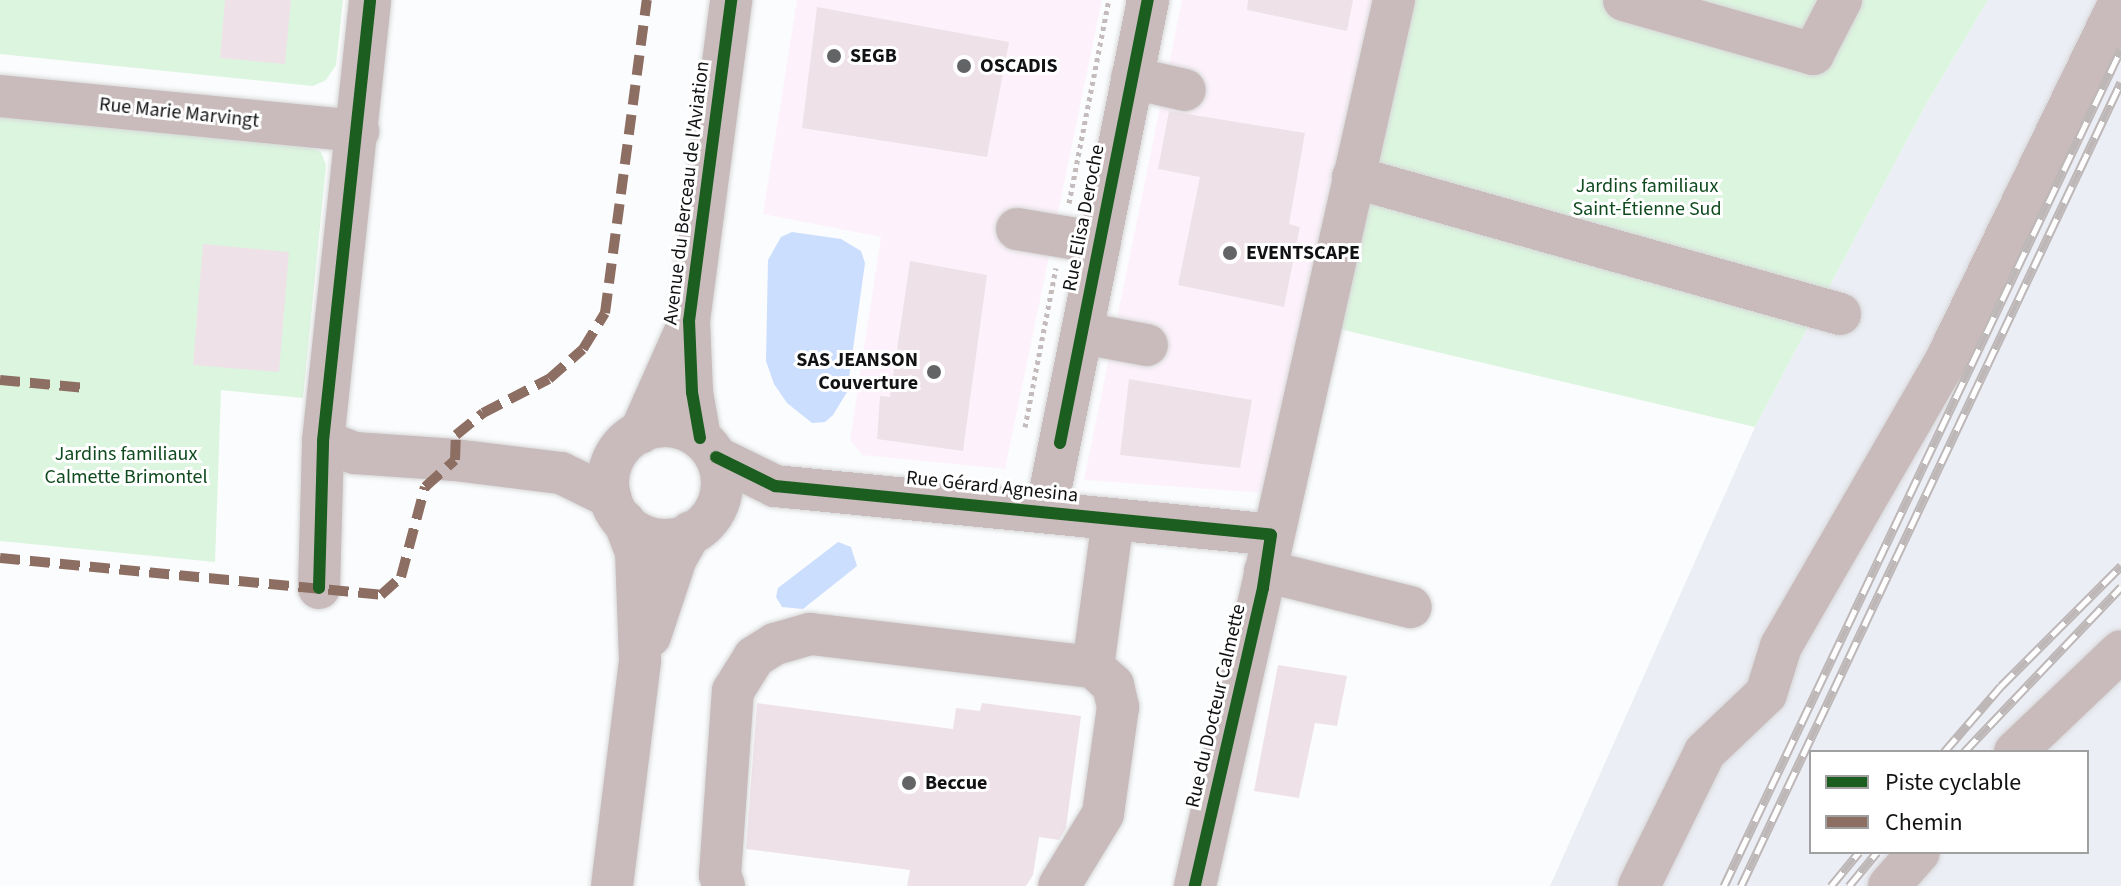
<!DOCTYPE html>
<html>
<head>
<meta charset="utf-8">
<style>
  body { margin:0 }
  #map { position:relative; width:2121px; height:886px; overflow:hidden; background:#fbfcfd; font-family:"Source Sans 3",sans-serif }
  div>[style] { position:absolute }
  .built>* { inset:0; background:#eceef5 }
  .industrial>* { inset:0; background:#fdf2fb }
  .green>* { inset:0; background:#dcf5df }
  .water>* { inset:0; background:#cbdefe }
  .building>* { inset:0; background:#eee2e8 }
  .path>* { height:5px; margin-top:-2.5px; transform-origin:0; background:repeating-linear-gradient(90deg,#c4bbbc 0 4px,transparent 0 8px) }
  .roads { filter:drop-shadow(0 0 2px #d6d7d8) drop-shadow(0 0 2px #d6d7d8) }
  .minor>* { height:42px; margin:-21px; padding:0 21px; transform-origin:21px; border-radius:21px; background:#c9bbbb }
  .minor>.ring { margin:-21px; padding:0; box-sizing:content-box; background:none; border:42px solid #c9bbbb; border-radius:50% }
  .rail>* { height:9px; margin-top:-4.5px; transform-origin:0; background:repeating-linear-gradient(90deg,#fff 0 18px,#bdb7b7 0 36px); box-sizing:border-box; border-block:2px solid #bdb7b7 }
  .quiet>* { height:10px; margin-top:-5px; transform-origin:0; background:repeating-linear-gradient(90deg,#8d6e63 0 20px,transparent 0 30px) }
  .cycleway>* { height:12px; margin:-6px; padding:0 6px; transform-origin:6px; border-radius:6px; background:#1b5e20 }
  .dots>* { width:22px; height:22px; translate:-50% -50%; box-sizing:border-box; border:4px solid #fff; border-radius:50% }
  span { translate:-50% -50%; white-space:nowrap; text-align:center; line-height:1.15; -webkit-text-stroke:6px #fff; paint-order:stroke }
  .poi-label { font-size:20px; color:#111214; font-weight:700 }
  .left { translate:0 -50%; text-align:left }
  .right { translate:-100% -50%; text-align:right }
  .street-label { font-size:20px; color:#111214 }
  .park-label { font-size:20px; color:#0f4a1e }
  .legend { position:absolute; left:1809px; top:750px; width:280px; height:104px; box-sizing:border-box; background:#fff; border:2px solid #a0a0a1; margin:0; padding:10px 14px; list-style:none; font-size:24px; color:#111214 }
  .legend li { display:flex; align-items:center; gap:16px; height:40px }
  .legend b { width:40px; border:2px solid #a0a0a1 }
</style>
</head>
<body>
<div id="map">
  <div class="built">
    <div style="clip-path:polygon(evenodd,1988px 0,2121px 0,2121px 886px,1550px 886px,1755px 427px,1925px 106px,1988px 0,1811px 752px,2087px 752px,2087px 852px,1811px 852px,1811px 752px)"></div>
  </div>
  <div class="industrial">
    <div style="clip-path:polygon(797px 0,1102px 0,1005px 469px,862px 455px,850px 440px,881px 237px,763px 214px)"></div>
    <div style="clip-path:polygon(1182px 0,1376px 0,1264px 493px,1084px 480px)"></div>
  </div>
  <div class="green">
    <div style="clip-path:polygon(0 0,343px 0,336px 65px,326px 80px,313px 86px,0 54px)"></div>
    <div style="clip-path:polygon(1409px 0,1988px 0,1925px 106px,1755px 427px,1335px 328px)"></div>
    <div style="clip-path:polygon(0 114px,304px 144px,321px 152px,326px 165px,303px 398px,221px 390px,215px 562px,0 541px)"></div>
  </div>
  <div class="water">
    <div style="clip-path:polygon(792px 232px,841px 239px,861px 251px,865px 263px,847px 392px,833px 415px,825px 422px,812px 423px,787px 403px,774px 384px,766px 361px,768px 260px,781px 237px)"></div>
    <div style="clip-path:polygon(838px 542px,851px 547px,857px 566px,803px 609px,782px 607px,776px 597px,778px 588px)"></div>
  </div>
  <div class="building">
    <div style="clip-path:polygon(225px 0,291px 0,285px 64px,220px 58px)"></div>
    <div style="clip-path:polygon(1248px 0,1353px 0,1347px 31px,1247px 10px)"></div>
    <div style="clip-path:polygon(817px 7px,1009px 42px,987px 157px,802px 128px)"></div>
    <div style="clip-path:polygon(1169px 111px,1305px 133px,1289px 224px,1300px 227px,1284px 307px,1178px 285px,1200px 177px,1158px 169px)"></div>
    <div style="clip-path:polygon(203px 244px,289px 252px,279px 372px,193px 365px)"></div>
    <div style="clip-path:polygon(910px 261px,987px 275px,963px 451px,877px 439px,880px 396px,890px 397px)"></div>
    <div style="clip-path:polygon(1129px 379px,1252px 400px,1240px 468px,1120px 455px)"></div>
    <div style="clip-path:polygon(1278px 665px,1347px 676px,1337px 726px,1315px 723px,1299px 798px,1254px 791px)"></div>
    <div style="clip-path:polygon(757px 703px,953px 729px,956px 708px,980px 711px,982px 703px,1081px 716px,1066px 828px,1059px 840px,1039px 837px,1033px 875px,1026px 886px,907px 886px,910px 870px,746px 849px)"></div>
  </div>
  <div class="path">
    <div style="left:1069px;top:203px;width:207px;rotate:-78.9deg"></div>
    <div style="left:1025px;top:427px;width:162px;rotate:-79deg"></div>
  </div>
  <div class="roads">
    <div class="minor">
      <div style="left:1624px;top:0;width:197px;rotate:15.9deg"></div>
      <div style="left:1813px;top:54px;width:61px;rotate:-62.6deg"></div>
      <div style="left:1132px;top:78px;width:54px;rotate:12.8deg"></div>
      <div style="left:0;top:96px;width:360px;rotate:5.6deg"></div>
      <div style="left:1353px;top:177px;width:506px;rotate:15.71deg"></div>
      <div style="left:1017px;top:229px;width:84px;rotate:9.6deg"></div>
      <div style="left:1082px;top:333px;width:66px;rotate:10.5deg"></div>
      <div class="ring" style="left:608px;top:426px;width:72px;height:72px"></div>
      <div style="left:640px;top:433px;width:108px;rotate:-66deg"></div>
      <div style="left:700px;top:438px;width:47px;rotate:-99.9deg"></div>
      <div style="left:692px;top:392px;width:71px;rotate:-92.4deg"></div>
      <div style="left:689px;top:321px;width:324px;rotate:-82.5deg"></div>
      <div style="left:323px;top:441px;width:34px;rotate:21deg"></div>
      <div style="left:355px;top:453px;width:100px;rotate:4deg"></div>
      <div style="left:455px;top:460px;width:107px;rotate:7deg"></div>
      <div style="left:561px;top:473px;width:55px;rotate:26.1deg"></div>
      <div style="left:716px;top:457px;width:66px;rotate:26.2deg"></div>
      <div style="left:775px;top:486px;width:498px;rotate:5.6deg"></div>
      <div style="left:1046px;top:512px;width:522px;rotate:-78.73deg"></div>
      <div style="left:1265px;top:571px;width:150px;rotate:13.9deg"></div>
      <div style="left:319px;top:588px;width:147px;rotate:-88.4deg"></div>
      <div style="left:323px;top:441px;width:443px;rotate:-83.9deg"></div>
      <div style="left:650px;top:636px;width:82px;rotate:-71.6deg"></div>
      <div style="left:676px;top:558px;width:30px;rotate:-60deg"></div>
      <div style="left:1093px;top:667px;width:149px;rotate:-82.3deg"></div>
      <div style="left:2015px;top:752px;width:146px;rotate:-43.6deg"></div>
      <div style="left:612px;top:886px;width:228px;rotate:-82.9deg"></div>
      <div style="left:640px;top:660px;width:108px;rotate:-92.1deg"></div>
      <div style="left:636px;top:552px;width:33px;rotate:-111deg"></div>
      <div style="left:724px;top:886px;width:12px;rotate:-110deg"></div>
      <div style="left:720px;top:875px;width:184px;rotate:-86deg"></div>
      <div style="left:733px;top:691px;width:40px;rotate:-58deg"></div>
      <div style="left:754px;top:657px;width:25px;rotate:-32deg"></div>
      <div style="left:775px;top:644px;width:37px;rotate:-16deg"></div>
      <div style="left:811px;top:634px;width:284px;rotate:6.7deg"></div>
      <div style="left:1093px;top:667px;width:27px;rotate:42deg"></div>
      <div style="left:1113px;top:685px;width:23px;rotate:77deg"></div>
      <div style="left:1118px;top:707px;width:108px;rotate:98deg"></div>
      <div style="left:1103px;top:814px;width:84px;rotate:121.4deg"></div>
      <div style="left:1195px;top:886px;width:908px;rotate:-77.34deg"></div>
      <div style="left:1639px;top:886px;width:149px;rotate:-63.8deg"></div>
      <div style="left:1705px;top:752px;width:84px;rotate:-43.6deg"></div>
      <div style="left:1766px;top:694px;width:50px;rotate:-72.6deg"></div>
      <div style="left:1781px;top:646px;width:328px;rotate:-60deg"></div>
      <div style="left:1945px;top:362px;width:403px;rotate:-64.1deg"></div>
      <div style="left:1889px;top:886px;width:45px;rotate:-48.6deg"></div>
    </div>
  </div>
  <div class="rail">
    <div style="left:1944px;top:752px;width:87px;rotate:-49.2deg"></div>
    <div style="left:2001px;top:686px;width:170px;rotate:-45deg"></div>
    <div style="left:1964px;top:752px;width:228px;rotate:-46.4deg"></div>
    <div style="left:1724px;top:886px;width:926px;rotate:-64.62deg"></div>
    <div style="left:1741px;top:886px;width:889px;rotate:-64.7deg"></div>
    <div style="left:1831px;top:886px;width:44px;rotate:-50.5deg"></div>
    <div style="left:1849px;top:886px;width:44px;rotate:-50.5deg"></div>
  </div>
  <div class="quiet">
    <div style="left:0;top:380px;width:86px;rotate:5.3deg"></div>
    <div style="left:0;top:558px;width:383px;rotate:5.5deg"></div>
    <div style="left:381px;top:595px;width:27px;rotate:-42deg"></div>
    <div style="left:401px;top:577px;width:93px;rotate:-75.1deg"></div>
    <div style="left:425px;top:487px;width:40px;rotate:-42deg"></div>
    <div style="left:455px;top:460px;width:25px;rotate:-88deg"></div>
    <div style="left:456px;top:435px;width:35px;rotate:-39deg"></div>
    <div style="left:483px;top:413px;width:74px;rotate:-27.3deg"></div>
    <div style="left:549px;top:379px;width:45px;rotate:-41.4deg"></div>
    <div style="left:583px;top:349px;width:42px;rotate:-58.6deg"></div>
    <div style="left:605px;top:313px;width:316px;rotate:-82.4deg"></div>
  </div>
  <div class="cycleway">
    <div style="left:700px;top:438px;width:47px;rotate:-99.9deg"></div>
    <div style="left:692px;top:392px;width:71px;rotate:-92.4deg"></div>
    <div style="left:689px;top:321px;width:324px;rotate:-82.5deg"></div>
    <div style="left:1060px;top:443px;width:452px;rotate:-78.8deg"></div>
    <div style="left:716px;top:457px;width:66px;rotate:26.2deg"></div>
    <div style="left:775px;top:486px;width:498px;rotate:5.6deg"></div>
    <div style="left:1271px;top:535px;width:54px;rotate:98.6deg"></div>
    <div style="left:1263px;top:588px;width:306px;rotate:102.9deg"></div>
    <div style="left:319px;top:588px;width:147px;rotate:-88.4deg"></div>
    <div style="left:323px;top:441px;width:443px;rotate:-83.9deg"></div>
  </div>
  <div class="dots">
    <div style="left:834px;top:56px;background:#636466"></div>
    <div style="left:964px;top:66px;background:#636466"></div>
    <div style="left:1230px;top:253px;background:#636466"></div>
    <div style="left:934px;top:372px;background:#636466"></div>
    <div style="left:909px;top:783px;background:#636466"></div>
  </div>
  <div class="poi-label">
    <span class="left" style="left:850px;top:56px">SEGB</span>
    <span class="left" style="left:980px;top:66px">OSCADIS</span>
    <span class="left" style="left:1246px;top:253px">EVENTSCAPE</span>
    <span class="right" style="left:918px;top:372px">SAS JEANSON<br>Couverture</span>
    <span class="left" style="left:925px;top:783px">Beccue</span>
  </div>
  <div class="street-label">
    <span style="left:179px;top:113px;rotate:6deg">Rue Marie Marvingt</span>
    <span style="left:687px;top:193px;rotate:-83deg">Avenue du Berceau de l'Aviation</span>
    <span style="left:1084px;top:218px;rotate:-79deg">Rue Elisa Deroche</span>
    <span style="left:992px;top:487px;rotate:6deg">Rue Gérard Agnesina</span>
    <span style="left:1216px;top:706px;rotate:-77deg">Rue du Docteur Calmette</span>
  </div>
  <div class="park-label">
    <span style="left:1647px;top:198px">Jardins familiaux<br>Saint-Étienne Sud</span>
    <span style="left:126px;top:466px">Jardins familiaux<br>Calmette Brimontel</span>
  </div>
  <ul class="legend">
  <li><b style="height:10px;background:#1b5e20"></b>Piste cyclable</li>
  <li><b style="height:10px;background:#8d6e63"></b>Chemin</li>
  </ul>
</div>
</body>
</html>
